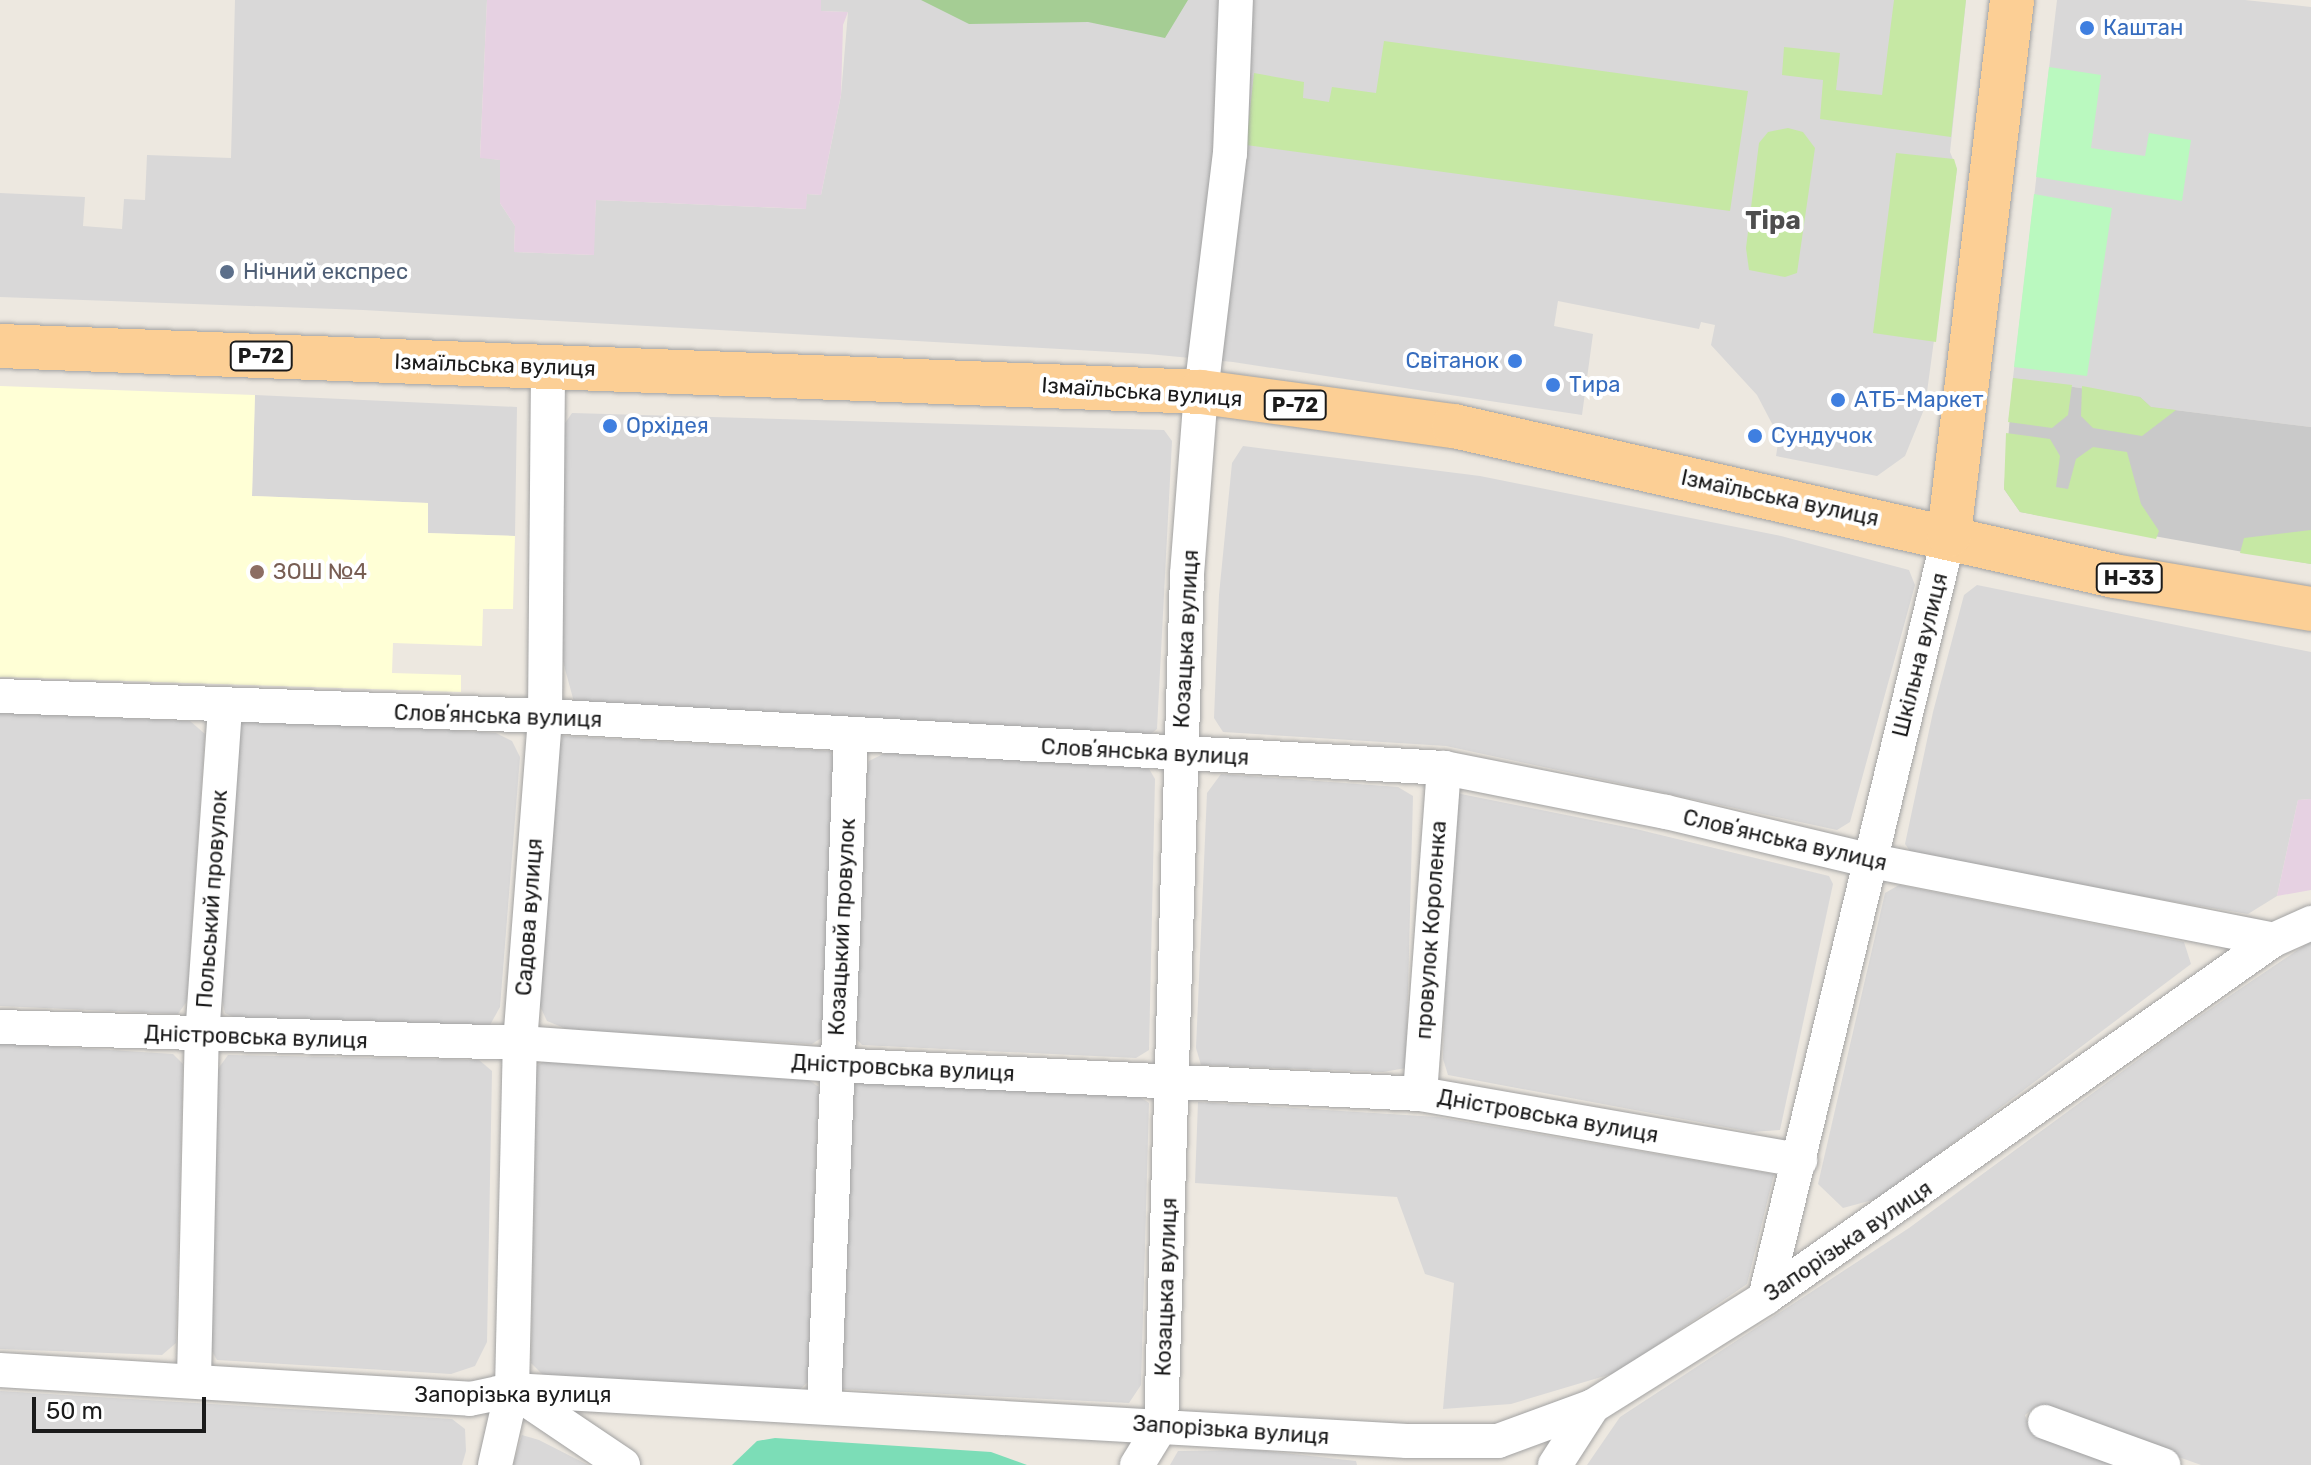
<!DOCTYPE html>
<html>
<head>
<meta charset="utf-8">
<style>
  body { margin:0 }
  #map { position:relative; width:2311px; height:1465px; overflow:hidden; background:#ede8e0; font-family:Rubik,sans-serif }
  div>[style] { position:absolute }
  .residential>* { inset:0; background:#d9d8d8 }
  .industrial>* { inset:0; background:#e6d1e2 }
  .education>* { inset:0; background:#ffffd6 }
  .religious>* { inset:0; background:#c9c9c9 }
  .grass>* { inset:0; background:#c6e8a4 }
  .forest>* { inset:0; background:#a5cd94 }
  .park>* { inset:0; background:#baf9bf }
  .pitch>* { inset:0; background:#7cddb7 }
  .roads { filter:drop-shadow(0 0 2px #a2a2a2) drop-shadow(0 0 2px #a2a2a2) }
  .minor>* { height:34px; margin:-17px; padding:0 17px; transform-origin:17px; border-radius:17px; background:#fff }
  .major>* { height:44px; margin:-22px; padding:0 22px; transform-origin:22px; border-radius:22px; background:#fccf95 }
  .dots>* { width:22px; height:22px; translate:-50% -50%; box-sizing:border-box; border:4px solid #fff; border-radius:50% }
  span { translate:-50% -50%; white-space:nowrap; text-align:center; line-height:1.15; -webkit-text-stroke:8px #fff; paint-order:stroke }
  .shield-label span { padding:2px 6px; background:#fff; border:2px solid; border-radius:6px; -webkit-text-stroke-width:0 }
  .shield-label { font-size:20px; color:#1b1b1b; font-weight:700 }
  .shop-label { font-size:22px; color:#366cbe }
  .left { translate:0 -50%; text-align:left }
  .right { translate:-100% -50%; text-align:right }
  .service-label { font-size:22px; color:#4e5e75 }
  .street-label { font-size:22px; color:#1b1b1b }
  .education-label { font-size:22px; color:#785e54 }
  .quarter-label { font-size:26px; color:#4e4e4e; font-weight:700 }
  .scale { position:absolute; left:32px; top:1397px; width:174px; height:36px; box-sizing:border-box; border:4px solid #1b1b1b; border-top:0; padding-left:10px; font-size:24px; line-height:28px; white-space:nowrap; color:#1b1b1b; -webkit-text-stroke:6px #fff; paint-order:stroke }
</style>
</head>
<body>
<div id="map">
  <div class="residential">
    <div style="clip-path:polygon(235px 0,487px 0,480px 157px,500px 160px,500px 203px,515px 226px,514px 252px,593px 255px,596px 200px,805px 209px,807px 194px,821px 195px,841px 95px,848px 12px,821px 11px,821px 0,1966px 0,1950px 152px,1957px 169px,1925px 407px,1905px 456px,1877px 476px,1776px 456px,1779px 437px,1757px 395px,1711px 345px,1715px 325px,1701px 322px,1699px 329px,1558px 301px,1554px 326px,1593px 334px,1582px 415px,1233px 362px,1148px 354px,363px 310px,0 297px,0 193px,85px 197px,83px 226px,122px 229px,124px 199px,145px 200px,147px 155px,231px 158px)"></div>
    <div style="clip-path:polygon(2057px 0,2245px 0,2311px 7px,2311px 427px,2151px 407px,2139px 397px,2013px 378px)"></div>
    <div style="clip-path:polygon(255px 395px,517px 407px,515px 536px,428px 533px,428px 503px,252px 496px)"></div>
    <div style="clip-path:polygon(572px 413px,1164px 430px,1172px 441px,1157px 729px,1144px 739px,574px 702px,562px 658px,563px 426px)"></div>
    <div style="clip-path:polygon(1243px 446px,1480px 476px,1781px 536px,1909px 570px,1915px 585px,1850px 822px,1837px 830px,1446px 746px,1223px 732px,1214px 718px,1219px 595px,1232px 463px)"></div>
    <div style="clip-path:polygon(1977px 585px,2311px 652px,2311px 799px,2298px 800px,2277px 896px,2248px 914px,1915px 858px,1905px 844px,1933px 712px,1964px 595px)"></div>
    <div style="clip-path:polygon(0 713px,190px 721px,205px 734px,187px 1001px,178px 1014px,0 1006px)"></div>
    <div style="clip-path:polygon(251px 717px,496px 733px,512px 741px,520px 757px,500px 1007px,490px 1025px,242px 1021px,225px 1013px,221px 995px,240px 723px)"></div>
    <div style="clip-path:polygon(563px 736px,830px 751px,836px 763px,823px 1037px,812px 1044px,569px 1030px,547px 1021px,539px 1004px,557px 750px)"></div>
    <div style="clip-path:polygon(887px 752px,1148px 767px,1155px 779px,1149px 1050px,1136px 1058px,862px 1045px,854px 1036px,864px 786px,869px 761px)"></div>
    <div style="clip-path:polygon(1221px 774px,1398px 787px,1413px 796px,1406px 1068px,1383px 1072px,1201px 1065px,1196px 1048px,1207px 793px)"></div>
    <div style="clip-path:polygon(1456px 793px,1636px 829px,1829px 876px,1833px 884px,1780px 1130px,1752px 1132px,1448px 1075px,1443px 1059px,1448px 864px)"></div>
    <div style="clip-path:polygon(1899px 885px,2184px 942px,2191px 964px,1880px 1198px,1843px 1208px,1818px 1184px,1885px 893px)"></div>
    <div style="clip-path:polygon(2311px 941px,2311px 1465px,2201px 1465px,2036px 1406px,2025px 1415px,2030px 1429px,2130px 1465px,1587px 1465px,1620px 1417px,1909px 1228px,2172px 1035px)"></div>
    <div style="clip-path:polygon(0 1043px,173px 1054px,183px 1064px,176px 1343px,162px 1355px,0 1349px)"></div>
    <div style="clip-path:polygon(228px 1055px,479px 1060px,492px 1071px,487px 1342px,475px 1366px,451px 1374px,217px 1360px,208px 1345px,218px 1069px)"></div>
    <div style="clip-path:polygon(548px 1059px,803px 1076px,819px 1087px,808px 1382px,800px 1389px,545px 1377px,531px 1363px,536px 1066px)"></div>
    <div style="clip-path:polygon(856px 1081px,1137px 1095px,1149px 1103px,1141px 1385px,1129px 1403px,842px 1389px,847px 1095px)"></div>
    <div style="clip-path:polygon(1198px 1102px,1437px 1117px,1774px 1174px,1747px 1284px,1618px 1372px,1511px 1404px,1443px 1409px,1454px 1283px,1425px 1274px,1397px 1197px,1195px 1183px)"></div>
    <div style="clip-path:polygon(0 1391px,452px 1419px,465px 1429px,466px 1451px,462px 1465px,0 1465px)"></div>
    <div style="clip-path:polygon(522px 1435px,539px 1440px,588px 1465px,513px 1465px)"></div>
    <div style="clip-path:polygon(1256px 1450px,1356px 1461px,1357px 1465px,1170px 1465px,1178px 1451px)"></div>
  </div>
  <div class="industrial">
    <div style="clip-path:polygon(487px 0,821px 0,821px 11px,848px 12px,843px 25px,841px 95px,821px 195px,807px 194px,806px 209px,596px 200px,594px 255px,514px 252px,515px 226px,500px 203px,500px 160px,480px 158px)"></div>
    <div style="clip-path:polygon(2311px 799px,2311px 890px,2277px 896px,2298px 800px)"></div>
  </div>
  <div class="education">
    <div style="clip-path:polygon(0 386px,255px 395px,252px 496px,428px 503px,428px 533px,515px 536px,513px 609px,483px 609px,482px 646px,393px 643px,392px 673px,461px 675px,461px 692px,0 677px)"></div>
  </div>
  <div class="religious">
    <div style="clip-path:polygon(2013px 378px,2140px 397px,2151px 407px,2311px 427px,2311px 564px,2020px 512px,2004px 489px)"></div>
  </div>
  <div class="grass">
    <div style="clip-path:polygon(1894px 0,1966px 0,1951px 137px,1820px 119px,1823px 80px,1782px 75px,1784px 47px,1840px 53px,1836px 90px,1882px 95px)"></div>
    <div style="clip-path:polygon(1384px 41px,1748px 91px,1730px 211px,1246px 145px,1254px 73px,1304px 82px,1303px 98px,1329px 102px,1332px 87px,1376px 93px)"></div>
    <div style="clip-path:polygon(1788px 128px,1803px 132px,1815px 148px,1797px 273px,1785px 277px,1749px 270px,1746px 248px,1759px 143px,1768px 132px)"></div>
    <div style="clip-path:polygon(1896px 153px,1954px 159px,1957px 169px,1936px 342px,1873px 333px)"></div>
    <div style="clip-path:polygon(2013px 378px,2072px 385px,2068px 415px,2052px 428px,2008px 422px)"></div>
    <div style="clip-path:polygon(2082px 386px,2140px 397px,2151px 407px,2176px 410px,2142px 436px,2093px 428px,2081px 416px)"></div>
    <div style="clip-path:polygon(2006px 433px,2050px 439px,2060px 456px,2056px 487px,2068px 489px,2076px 459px,2093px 447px,2127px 452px,2141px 504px,2159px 531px,2156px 539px,2020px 512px,2004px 489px)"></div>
    <div style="clip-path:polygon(2311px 530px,2311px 564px,2240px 553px,2244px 538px)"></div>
  </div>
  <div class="forest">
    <div style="clip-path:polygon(921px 0,1188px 0,1165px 38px,1088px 22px,969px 24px)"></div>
  </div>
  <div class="park">
    <div style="clip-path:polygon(2049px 67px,2101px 75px,2091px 148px,2145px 156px,2149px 133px,2191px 140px,2182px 201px,2036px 177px)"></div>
    <div style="clip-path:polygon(2034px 194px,2112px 208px,2087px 376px,2014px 367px)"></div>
  </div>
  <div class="pitch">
    <div style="clip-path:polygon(775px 1438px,991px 1452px,1027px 1465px,732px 1465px,757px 1441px)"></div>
  </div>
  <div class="roads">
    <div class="minor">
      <div style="left:0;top:696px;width:545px;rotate:2.1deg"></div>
      <div style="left:545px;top:716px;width:901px;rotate:3.31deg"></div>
      <div style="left:1444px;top:768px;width:226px;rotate:11.2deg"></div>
      <div style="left:1666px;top:812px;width:207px;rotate:13.4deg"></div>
      <div style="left:1867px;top:860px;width:414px;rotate:11.1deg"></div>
      <div style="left:0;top:1027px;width:520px;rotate:1.76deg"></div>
      <div style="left:520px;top:1043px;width:315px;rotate:4deg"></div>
      <div style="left:834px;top:1065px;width:587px;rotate:2.83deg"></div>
      <div style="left:1420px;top:1094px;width:386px;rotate:9.9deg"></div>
      <div style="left:1420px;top:1094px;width:327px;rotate:-85.8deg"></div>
      <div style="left:1765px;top:1298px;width:785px;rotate:-76.44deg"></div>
      <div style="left:0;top:1370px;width:471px;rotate:3.5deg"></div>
      <div style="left:470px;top:1399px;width:43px;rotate:-12.1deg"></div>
      <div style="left:512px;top:1390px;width:896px;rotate:3.26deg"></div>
      <div style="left:1407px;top:1441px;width:91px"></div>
      <div style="left:1498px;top:1441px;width:101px;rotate:-20.2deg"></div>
      <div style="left:1593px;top:1406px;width:203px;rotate:-32.1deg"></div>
      <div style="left:1765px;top:1298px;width:621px;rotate:-35.17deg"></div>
      <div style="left:2273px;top:940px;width:42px;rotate:-24.1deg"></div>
      <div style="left:194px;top:1379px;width:342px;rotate:-88.7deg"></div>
      <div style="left:202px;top:1037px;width:331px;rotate:-86deg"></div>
      <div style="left:512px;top:1390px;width:134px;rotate:34deg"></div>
      <div style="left:824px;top:1405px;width:670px;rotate:-87.69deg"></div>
      <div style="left:2045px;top:1422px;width:126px;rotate:20deg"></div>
      <div style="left:495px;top:1465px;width:77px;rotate:-77.2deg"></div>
      <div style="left:512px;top:1390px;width:347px;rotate:-88.7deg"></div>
      <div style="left:520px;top:1043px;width:328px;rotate:-85.6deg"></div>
      <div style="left:545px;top:716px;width:348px;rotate:-89.5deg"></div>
      <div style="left:1137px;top:1465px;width:46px;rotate:-58.4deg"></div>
      <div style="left:1161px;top:1426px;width:852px;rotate:-88.25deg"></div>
      <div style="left:1187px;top:574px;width:183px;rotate:-85.6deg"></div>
      <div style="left:1201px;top:392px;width:240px;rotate:-83.1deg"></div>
      <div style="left:1230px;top:154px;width:154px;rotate:-87.8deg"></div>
      <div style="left:1555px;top:1465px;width:70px;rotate:-57.2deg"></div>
    </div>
    <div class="major">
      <div style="left:0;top:346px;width:1202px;rotate:2.19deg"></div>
      <div style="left:1201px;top:392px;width:255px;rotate:7.7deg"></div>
      <div style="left:1454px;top:426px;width:677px;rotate:12.8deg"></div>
      <div style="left:2114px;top:576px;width:200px;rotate:9.5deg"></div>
      <div style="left:1949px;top:535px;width:539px;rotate:-83.28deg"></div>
    </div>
  </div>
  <div class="dots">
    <div style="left:2087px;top:28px;background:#3f7fe0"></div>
    <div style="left:227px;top:272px;background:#5c6f8a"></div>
    <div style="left:1515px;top:361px;background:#3f7fe0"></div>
    <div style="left:1553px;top:385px;background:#3f7fe0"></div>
    <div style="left:1838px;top:400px;background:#3f7fe0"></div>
    <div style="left:610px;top:426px;background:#3f7fe0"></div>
    <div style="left:1755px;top:436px;background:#3f7fe0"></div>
    <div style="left:257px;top:572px;background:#8d6e63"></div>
  </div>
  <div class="shield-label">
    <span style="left:261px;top:356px">Р-72</span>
    <span style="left:1295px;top:405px">Р-72</span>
    <span style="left:2129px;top:578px">Н-33</span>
  </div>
  <div class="shop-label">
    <span class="left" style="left:2103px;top:28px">Каштан</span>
    <span class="right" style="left:1499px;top:361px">Світанок</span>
    <span class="left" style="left:1569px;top:385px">Тира</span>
    <span class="left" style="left:1854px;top:400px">АТБ-Маркет</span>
    <span class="left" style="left:626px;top:426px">Орхідея</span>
    <span class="left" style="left:1771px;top:436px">Сундучок</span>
  </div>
  <div class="service-label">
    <span class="left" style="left:243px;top:272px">Нічний експрес</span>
  </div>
  <div class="street-label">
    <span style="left:495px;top:365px;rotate:2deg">Ізмаїльська вулиця</span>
    <span style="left:1142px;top:392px;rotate:4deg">Ізмаїльська вулиця</span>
    <span style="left:1780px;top:498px;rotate:12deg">Ізмаїльська вулиця</span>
    <span style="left:1186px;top:639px;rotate:-87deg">Козацька вулиця</span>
    <span style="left:1920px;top:655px;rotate:-76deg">Шкільна вулиця</span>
    <span style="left:498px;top:716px;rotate:2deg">Словʼянська вулиця</span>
    <span style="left:1145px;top:752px;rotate:3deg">Словʼянська вулиця</span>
    <span style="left:1785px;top:840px;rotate:13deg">Словʼянська вулиця</span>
    <span style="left:212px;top:899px;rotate:-86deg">Польський провулок</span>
    <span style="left:529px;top:917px;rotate:-86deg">Садова вулиця</span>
    <span style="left:842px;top:927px;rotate:-87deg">Козацький провулок</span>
    <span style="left:1431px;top:930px;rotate:-86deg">провулок Короленка</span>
    <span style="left:256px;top:1037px;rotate:2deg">Дністровська вулиця</span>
    <span style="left:903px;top:1068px;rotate:3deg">Дністровська вулиця</span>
    <span style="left:1548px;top:1116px;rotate:10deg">Дністровська вулиця</span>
    <span style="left:1848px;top:1241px;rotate:-34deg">Запорізька вулиця</span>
    <span style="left:1166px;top:1287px;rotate:-88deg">Козацька вулиця</span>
    <span style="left:513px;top:1395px">Запорізька вулиця</span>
    <span style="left:1231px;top:1430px;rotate:4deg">Запорізька вулиця</span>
  </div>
  <div class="education-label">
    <span class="left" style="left:273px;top:572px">ЗОШ №4</span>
  </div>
  <div class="quarter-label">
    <span style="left:1773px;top:221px">Тіра</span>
  </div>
  <div class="scale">50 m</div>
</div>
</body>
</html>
